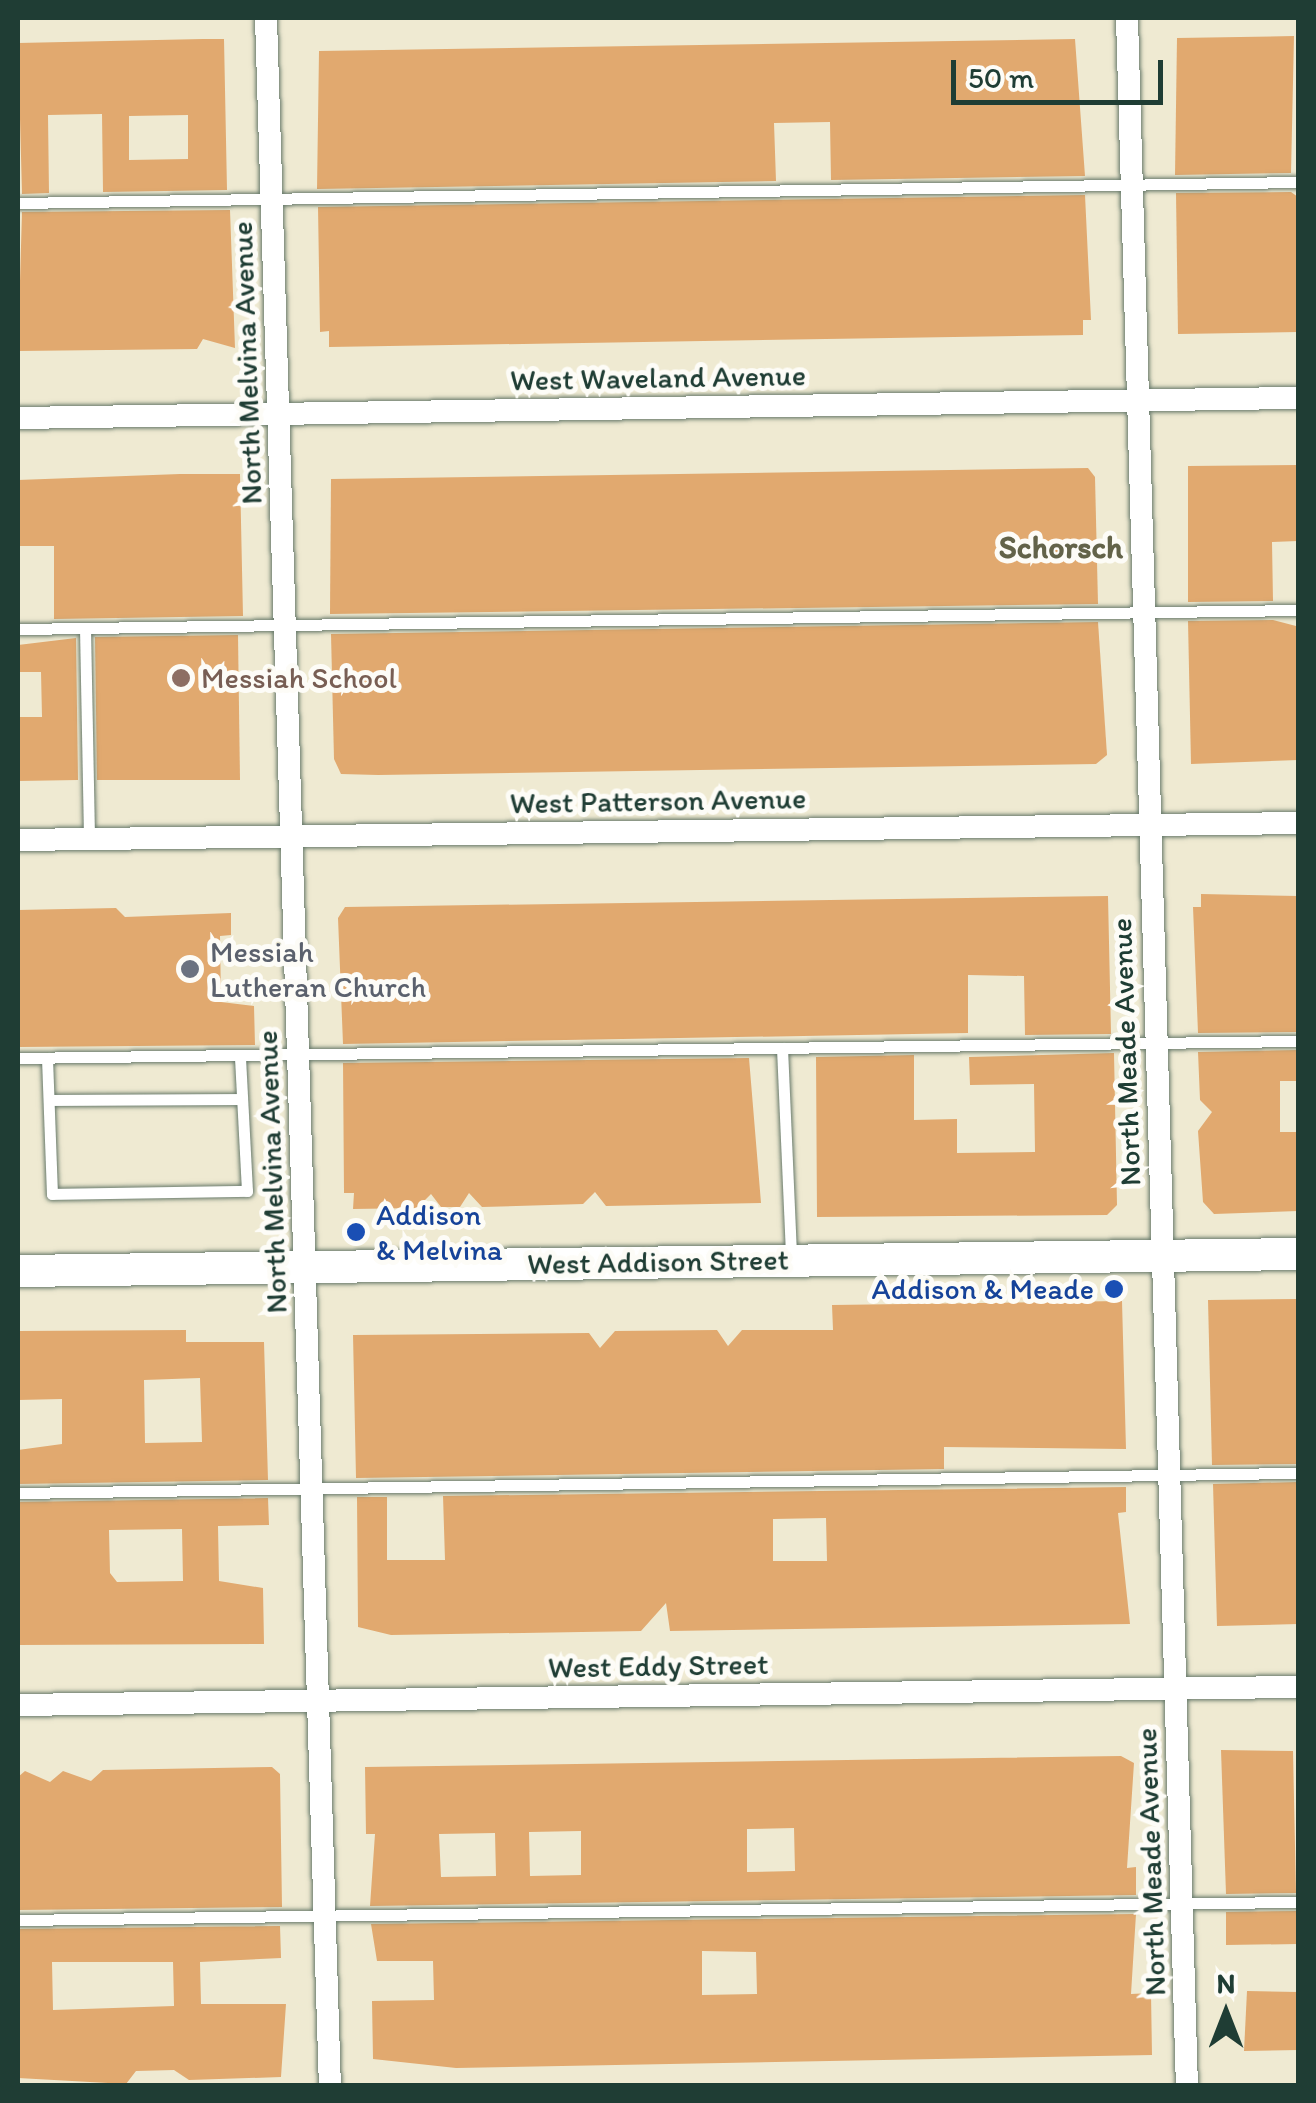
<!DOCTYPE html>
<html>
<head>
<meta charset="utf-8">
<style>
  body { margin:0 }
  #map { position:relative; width:1316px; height:2103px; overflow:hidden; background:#efead2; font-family:Itim,sans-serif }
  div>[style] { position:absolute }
  .building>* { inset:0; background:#e1a96f }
  .roads { filter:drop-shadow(0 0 2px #687a6b) drop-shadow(0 0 2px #687a6b) }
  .lane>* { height:11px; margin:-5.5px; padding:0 5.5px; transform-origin:5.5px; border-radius:5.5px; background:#fff }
  .street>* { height:22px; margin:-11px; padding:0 11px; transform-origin:11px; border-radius:11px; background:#fff }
  .secondary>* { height:32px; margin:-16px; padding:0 16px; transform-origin:16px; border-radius:16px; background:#fff }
  .dots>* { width:28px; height:28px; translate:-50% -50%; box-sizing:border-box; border:5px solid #fdfcf7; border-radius:50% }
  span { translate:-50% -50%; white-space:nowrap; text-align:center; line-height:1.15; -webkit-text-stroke:10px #fdfcf7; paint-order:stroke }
  .street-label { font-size:30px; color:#1f3d34 }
  .education-label { font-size:30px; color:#785e54 }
  .left { translate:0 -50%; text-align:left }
  .worship-label { font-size:30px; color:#5b616d }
  .transit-label { font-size:30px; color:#164399 }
  .right { translate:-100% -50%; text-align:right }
  .neighbourhood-label { font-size:32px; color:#636349; font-weight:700 }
  .frame { position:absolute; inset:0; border:20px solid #1f3d34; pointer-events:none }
  .north { position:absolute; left:1176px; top:1963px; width:100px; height:100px; -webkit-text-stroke:8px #fdfcf7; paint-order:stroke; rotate:0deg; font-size:28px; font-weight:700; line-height:40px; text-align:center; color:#1f3d34 }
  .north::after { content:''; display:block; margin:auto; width:35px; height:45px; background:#1f3d34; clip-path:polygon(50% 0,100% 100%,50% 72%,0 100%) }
  .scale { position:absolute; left:951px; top:60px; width:212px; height:45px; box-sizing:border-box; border:5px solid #1f3d34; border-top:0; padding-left:12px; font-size:30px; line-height:35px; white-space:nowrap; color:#1f3d34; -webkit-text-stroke:8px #fdfcf7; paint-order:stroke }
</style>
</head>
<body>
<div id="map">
  <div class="building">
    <div style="clip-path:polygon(1294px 36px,1291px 173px,1175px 175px,1177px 38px)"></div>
    <div style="clip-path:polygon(evenodd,203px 39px,224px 39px,227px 190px,103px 192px,102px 114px,48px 115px,49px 193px,22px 194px,18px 43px,203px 39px,188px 115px,188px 159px,129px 160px,129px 116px,188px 115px)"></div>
    <div style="clip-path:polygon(1075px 39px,1085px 176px,831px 180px,830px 122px,774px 123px,776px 181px,317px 189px,319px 51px)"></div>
    <div style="clip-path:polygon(1291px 192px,1298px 197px,1298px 332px,1178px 334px,1176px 193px)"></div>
    <div style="clip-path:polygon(1085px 195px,1091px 320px,1083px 320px,1083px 335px,329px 347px,329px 331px,320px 332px,318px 207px)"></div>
    <div style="clip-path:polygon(230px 210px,235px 348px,203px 339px,197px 349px,18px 351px,22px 212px)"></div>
    <div style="clip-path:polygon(1298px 465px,1298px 541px,1272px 542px,1273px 601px,1188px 602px,1188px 466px)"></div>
    <div style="clip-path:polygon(1088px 468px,1095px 477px,1098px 604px,330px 614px,331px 479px)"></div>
    <div style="clip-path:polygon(180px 474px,240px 474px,243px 616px,54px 619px,54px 546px,18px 546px,18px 480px)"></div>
    <div style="clip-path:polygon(1273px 620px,1296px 626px,1298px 760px,1191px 764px,1188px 621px)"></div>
    <div style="clip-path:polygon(1098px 622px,1107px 755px,1096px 764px,378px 775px,341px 774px,334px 759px,331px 634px)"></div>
    <div style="clip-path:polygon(238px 635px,240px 780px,97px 780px,95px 637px)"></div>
    <div style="clip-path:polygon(76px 638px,78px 780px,18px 781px,18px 717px,42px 717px,41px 672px,18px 672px,18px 645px)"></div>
    <div style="clip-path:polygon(1201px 894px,1298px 896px,1298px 1032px,1198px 1033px,1193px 907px,1201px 907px)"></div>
    <div style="clip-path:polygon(1108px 896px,1111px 1034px,1025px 1035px,1024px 976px,968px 975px,968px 1033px,343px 1044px,338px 918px,345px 907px)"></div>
    <div style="clip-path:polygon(116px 908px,125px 917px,231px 913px,231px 935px,220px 936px,221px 1002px,254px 1006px,255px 1045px,18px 1047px,18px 910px)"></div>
    <div style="clip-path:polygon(1298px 1050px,1298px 1081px,1280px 1081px,1280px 1132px,1298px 1132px,1298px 1211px,1214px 1214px,1203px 1202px,1198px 1131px,1212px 1112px,1200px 1100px,1198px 1052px)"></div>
    <div style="clip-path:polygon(1114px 1053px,1117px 1205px,1107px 1215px,817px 1217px,816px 1057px,914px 1055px,914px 1120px,957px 1119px,957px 1153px,1035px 1152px,1034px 1084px,970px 1085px,969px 1057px)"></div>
    <div style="clip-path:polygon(749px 1058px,761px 1203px,606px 1206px,595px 1192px,583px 1204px,482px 1207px,469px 1193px,460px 1207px,441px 1207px,431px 1194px,417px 1208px,353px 1209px,354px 1193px,344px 1193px,343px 1063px)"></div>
    <div style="clip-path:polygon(1298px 1299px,1298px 1464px,1212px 1465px,1208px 1300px)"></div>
    <div style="clip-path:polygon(1122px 1301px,1126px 1449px,944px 1447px,944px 1469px,356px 1478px,353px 1335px,589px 1333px,600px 1348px,615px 1331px,717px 1330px,728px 1346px,742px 1330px,833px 1330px,832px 1305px)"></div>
    <div style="clip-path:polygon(evenodd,186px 1330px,186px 1342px,264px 1342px,268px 1480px,18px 1484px,18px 1450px,62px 1444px,62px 1399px,18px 1400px,18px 1331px,186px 1330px,200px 1378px,202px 1442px,145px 1443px,144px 1380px,200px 1378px)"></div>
    <div style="clip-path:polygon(1298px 1482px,1298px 1624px,1217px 1626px,1213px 1484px)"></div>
    <div style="clip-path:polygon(evenodd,1126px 1487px,1126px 1512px,1118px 1513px,1130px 1624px,670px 1631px,666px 1603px,641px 1631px,391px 1635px,358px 1627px,357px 1497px,387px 1497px,387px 1560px,445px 1560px,443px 1496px,1126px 1487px,826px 1518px,827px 1561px,773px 1561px,773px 1519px,826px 1518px)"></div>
    <div style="clip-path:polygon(evenodd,268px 1498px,269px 1525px,218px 1526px,219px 1581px,263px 1588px,264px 1644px,18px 1645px,18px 1502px,268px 1498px,182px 1529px,183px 1581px,117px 1582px,110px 1573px,109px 1530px,182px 1529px)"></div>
    <div style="clip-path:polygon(1221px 1750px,1293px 1751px,1296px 1893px,1226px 1894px)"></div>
    <div style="clip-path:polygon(evenodd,1121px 1756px,1134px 1763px,1127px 1868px,1136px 1867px,1136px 1895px,370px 1906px,375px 1834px,366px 1834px,365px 1767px,1121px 1756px,794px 1828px,795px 1871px,747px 1872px,747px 1829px,794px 1828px,1121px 1756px,581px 1831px,581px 1875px,530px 1876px,529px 1832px,581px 1831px,1121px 1756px,495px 1833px,496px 1876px,441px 1877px,439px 1834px,495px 1833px)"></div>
    <div style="clip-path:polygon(272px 1767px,280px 1774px,282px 1907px,18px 1910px,18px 1777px,25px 1771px,50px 1782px,63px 1771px,91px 1781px,103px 1770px)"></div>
    <div style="clip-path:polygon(1296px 1911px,1297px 1944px,1226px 1945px,1226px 1912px)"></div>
    <div style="clip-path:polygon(evenodd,1136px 1914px,1131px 1994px,1151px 1993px,1152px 2055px,456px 2068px,373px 2059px,372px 2001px,434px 2000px,433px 1961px,377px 1961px,371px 1924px,1136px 1914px,702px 1951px,756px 1952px,757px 1994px,702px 1995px,702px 1951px)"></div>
    <div style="clip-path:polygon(evenodd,280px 1926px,281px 1958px,200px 1962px,201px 2004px,286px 2004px,281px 2077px,189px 2080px,174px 2070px,136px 2071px,126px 2084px,18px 2078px,18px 1929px,280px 1926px,52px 1962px,173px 1962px,174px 2006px,53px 2010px,52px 1962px)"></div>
    <div style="clip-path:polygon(1247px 1991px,1298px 1992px,1298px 2050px,1244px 2051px)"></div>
  </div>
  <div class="roads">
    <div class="lane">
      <div style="left:18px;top:203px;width:1280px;rotate:-0.94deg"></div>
      <div style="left:85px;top:628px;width:211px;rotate:88.9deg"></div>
      <div style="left:18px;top:629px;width:1280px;rotate:-0.85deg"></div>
      <div style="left:782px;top:1048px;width:208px;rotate:87.5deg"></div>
      <div style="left:18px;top:1058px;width:1280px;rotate:-0.76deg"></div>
      <div style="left:47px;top:1058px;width:136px;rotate:87.9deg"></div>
      <div style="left:52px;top:1194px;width:195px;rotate:-0.9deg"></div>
      <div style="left:247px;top:1191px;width:135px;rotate:-93deg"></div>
      <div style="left:49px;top:1100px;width:193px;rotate:-0.3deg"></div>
      <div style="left:18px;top:1493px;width:1280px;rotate:-0.9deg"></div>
      <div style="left:18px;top:1920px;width:1280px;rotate:-0.81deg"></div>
    </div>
    <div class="street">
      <div style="left:266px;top:18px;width:2069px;rotate:88.23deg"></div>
      <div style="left:1127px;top:18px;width:2069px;rotate:88.34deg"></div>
      <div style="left:18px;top:418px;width:1280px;rotate:-0.9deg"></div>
      <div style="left:18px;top:840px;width:1280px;rotate:-0.76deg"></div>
      <div style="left:18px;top:1705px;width:1280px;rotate:-0.81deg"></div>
    </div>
    <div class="secondary">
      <div style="left:18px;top:1271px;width:1280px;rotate:-0.76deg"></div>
    </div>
  </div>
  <div class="dots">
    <div style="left:181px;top:678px;background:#8d6e63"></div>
    <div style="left:190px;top:969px;background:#6b7280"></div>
    <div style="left:356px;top:1232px;background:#1a4fb4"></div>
    <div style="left:1114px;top:1289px;background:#1a4fb4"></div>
  </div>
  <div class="street-label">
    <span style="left:247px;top:363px;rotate:-92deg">North Melvina Avenue</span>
    <span style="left:658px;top:378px;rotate:-1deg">West Waveland Avenue</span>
    <span style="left:658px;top:801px;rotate:-1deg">West Patterson Avenue</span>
    <span style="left:1126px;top:1052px;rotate:-92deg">North Meade Avenue</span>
    <span style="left:272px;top:1172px;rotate:-92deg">North Melvina Avenue</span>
    <span style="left:658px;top:1262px;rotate:-1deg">West Addison Street</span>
    <span style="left:658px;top:1666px;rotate:-1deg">West Eddy Street</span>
    <span style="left:1151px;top:1862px;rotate:-92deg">North Meade Avenue</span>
  </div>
  <div class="education-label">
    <span class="left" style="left:201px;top:678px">Messiah School</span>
  </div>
  <div class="worship-label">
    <span class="left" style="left:210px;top:969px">Messiah<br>Lutheran Church</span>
  </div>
  <div class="transit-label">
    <span class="left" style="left:376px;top:1232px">Addison<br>&amp; Melvina</span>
    <span class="right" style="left:1094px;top:1289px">Addison &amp; Meade</span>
  </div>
  <div class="neighbourhood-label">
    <span style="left:1061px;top:547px">Schorsch</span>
  </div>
  <div class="frame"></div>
  <div class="north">N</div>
  <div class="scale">50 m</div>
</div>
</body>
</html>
